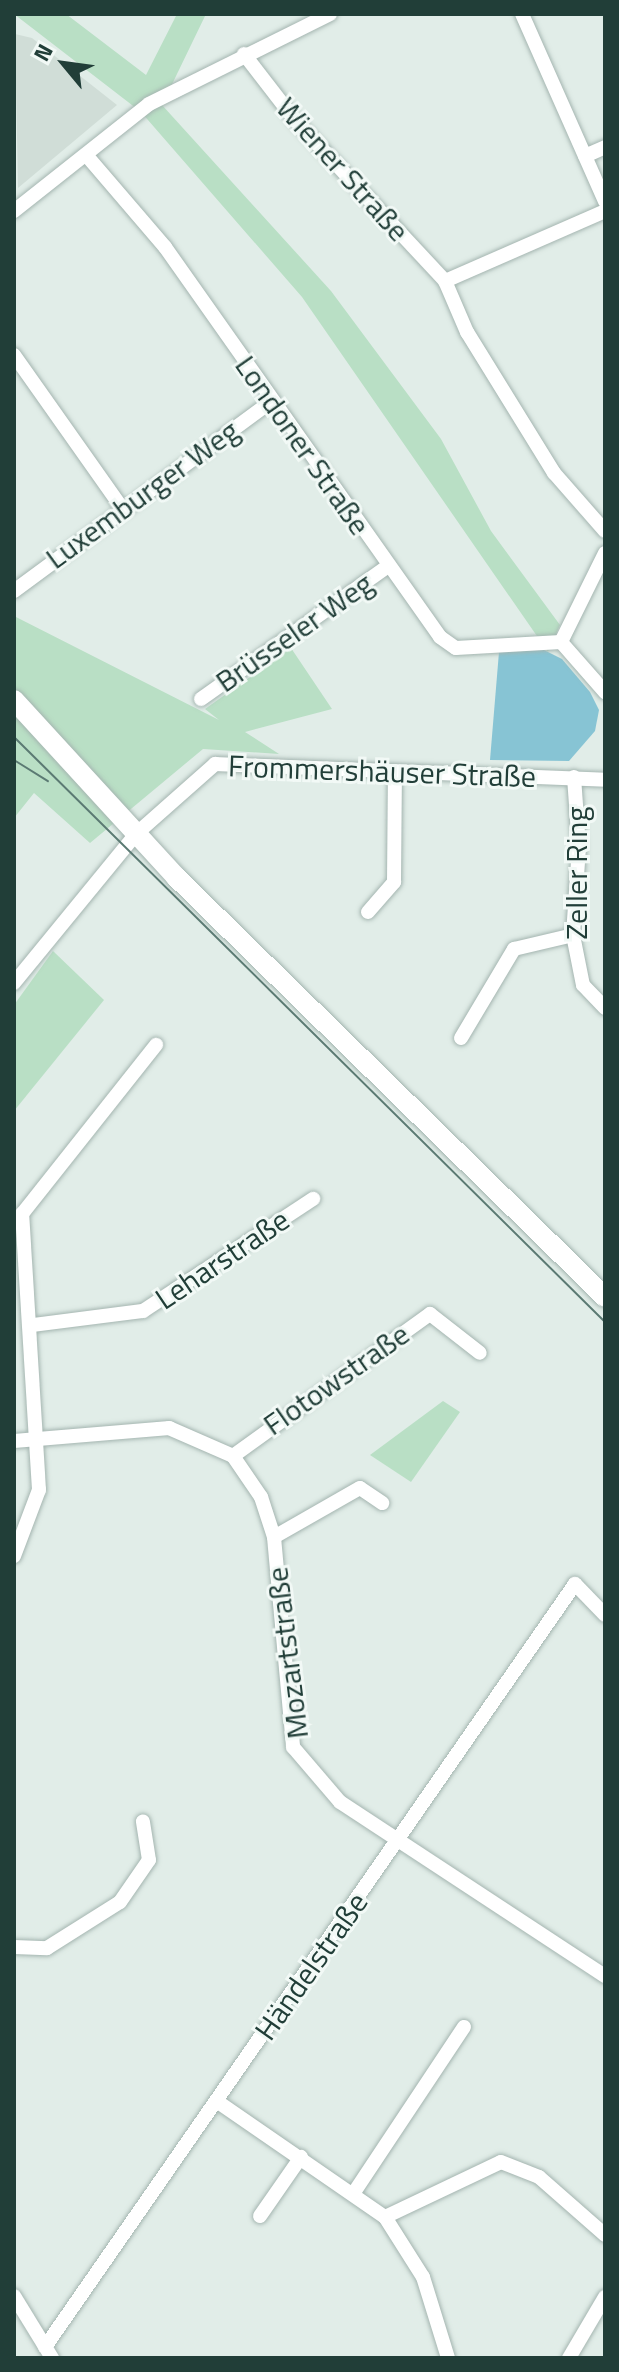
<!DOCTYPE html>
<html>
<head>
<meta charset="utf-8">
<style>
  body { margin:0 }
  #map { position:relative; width:619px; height:2372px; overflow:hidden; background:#e1ede8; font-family:"Titillium Web",sans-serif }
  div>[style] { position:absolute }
  .built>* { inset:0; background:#d0ddd7 }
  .green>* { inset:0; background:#b9dfc5 }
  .water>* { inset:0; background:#87c4d4 }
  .roads { filter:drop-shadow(0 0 2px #a4b5b0) drop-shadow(0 0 2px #a4b5b0) }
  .street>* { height:14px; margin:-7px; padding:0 7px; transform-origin:7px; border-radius:7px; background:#fff }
  .secondary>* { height:20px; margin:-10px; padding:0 10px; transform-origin:10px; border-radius:10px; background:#fff }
  .tram>* { height:2px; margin:-1px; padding:0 1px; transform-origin:1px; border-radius:1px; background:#5b7a73 }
  span { translate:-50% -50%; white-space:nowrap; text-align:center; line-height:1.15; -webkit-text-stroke:6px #f2f9f6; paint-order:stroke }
  .street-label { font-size:30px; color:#213e38 }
  .frame { position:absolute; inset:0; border:16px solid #213e38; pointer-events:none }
  .north { position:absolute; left:24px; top:24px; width:80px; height:80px; -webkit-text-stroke:6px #f2f9f6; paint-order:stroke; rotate:299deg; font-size:22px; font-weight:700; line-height:32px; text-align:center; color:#213e38 }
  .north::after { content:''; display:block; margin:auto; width:28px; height:36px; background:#213e38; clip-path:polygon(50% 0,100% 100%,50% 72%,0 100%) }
</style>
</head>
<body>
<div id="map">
  <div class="built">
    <div style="clip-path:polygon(15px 34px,32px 38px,117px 105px,18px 188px)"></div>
  </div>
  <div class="green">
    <div style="clip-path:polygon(14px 14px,66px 14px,146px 75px,177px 14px,206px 14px,162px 105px,331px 291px,441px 439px,491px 531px,560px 625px,548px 652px,302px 297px,141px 112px)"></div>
    <div style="clip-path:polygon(14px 616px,219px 720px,205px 709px,291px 648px,332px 709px,245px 732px,279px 754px,203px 749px,90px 843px,34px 793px,14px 818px)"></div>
    <div style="clip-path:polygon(53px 951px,104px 1000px,14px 1111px,14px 1005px)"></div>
    <div style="clip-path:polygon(443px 1401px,460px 1412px,411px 1482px,370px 1455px)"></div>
  </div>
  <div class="water">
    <div style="clip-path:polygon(538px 647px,562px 659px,590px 692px,599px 710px,595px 731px,569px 761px,490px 760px,499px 652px)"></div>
  </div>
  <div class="roads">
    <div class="street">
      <div style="left:522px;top:14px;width:205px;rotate:66.1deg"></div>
      <div style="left:244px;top:54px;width:83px;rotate:52.3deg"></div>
      <div style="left:295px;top:120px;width:220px;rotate:47deg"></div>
      <div style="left:445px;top:281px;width:56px;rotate:66.7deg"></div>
      <div style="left:467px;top:332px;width:166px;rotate:58.3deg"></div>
      <div style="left:554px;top:473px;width:77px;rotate:48.7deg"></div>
      <div style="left:87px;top:156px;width:120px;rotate:49.4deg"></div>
      <div style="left:165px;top:247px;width:477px;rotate:54.8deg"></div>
      <div style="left:440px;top:637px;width:19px;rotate:35deg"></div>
      <div style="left:456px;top:648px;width:105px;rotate:-3.3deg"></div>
      <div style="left:585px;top:156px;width:22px;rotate:-24deg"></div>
      <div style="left:14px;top:211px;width:172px;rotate:-38.4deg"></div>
      <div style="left:149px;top:104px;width:202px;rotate:-26.4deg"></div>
      <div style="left:445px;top:281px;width:175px;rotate:-23.6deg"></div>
      <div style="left:14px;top:355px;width:187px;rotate:54.8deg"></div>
      <div style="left:14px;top:591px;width:320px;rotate:-36.4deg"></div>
      <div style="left:561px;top:642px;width:99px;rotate:-63.7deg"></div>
      <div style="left:561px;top:642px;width:67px;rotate:48.7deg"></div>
      <div style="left:201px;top:699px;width:229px;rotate:-35.4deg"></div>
      <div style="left:574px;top:777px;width:70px;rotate:85.9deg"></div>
      <div style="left:579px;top:847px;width:88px;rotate:93.9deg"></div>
      <div style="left:573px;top:935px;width:51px;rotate:78.7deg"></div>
      <div style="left:583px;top:985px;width:32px;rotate:46deg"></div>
      <div style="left:368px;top:912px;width:40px;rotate:-49deg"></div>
      <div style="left:394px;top:882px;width:110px;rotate:-89.5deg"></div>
      <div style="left:14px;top:983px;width:193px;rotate:-50.7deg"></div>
      <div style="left:136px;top:834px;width:106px;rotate:-41.5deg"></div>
      <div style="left:215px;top:764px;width:390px;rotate:2.3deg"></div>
      <div style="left:461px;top:1038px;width:104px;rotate:-59.2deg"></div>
      <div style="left:514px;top:949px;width:61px;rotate:-13.3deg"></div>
      <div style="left:33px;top:1325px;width:111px;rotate:-7.3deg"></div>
      <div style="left:143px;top:1311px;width:204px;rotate:-33.4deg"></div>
      <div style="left:14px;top:1441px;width:156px;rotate:-4.8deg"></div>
      <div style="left:169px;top:1428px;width:70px;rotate:23.6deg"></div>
      <div style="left:233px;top:1456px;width:50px;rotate:55.7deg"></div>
      <div style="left:261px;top:1497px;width:42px;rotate:72deg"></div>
      <div style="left:274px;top:1537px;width:211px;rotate:84.8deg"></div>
      <div style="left:293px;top:1747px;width:72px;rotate:49.5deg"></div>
      <div style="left:340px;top:1802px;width:317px;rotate:33.3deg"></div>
      <div style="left:233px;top:1456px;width:243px;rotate:-35.8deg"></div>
      <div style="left:430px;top:1314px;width:63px;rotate:38deg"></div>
      <div style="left:274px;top:1537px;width:99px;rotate:-29.7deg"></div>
      <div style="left:360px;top:1488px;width:27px;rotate:34deg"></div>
      <div style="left:14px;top:1556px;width:71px;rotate:-69.3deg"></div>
      <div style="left:39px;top:1490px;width:277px;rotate:-93.5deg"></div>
      <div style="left:22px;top:1214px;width:216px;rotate:-51.6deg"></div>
      <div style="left:14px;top:1947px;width:33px;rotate:2deg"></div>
      <div style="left:47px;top:1948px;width:86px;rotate:-32.2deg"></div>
      <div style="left:120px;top:1902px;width:51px;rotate:-55.4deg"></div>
      <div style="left:149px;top:1860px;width:39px;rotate:-99deg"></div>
      <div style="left:218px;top:2102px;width:203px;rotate:34.6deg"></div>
      <div style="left:385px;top:2217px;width:71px;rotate:57.7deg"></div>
      <div style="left:423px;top:2277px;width:85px;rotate:72.8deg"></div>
      <div style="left:355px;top:2191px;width:197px;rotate:-56.4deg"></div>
      <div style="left:260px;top:2216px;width:72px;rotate:-55.2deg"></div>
      <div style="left:385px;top:2217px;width:128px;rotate:-25.4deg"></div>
      <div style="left:501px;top:2162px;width:41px;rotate:21.5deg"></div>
      <div style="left:539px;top:2177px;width:88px;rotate:41.3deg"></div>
      <div style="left:14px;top:2296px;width:73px;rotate:58.5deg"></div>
      <div style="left:45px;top:2347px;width:929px;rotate:-55.22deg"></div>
      <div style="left:575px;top:1584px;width:43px;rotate:45.9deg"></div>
      <div style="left:569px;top:2358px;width:71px;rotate:-59.5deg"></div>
    </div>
    <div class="secondary">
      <div style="left:14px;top:700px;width:240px;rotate:47.5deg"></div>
      <div style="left:176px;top:877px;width:600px;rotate:44.39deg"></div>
    </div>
  </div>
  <div class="tram">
    <div style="left:14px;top:737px;width:832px;rotate:44.71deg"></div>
    <div style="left:14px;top:760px;width:40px;rotate:32deg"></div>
  </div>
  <div class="street-label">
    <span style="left:343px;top:169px;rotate:48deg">Wiener Straße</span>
    <span style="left:303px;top:445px;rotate:55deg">Londoner Straße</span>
    <span style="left:142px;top:494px;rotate:-36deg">Luxemburger Weg</span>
    <span style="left:294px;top:632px;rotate:-35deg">Brüsseler Weg</span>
    <span style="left:382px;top:771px;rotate:2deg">Frommershäuser Straße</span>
    <span style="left:576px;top:873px;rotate:-90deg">Zeller Ring</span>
    <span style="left:222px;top:1259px;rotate:-34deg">Leharstraße</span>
    <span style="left:336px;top:1379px;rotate:-35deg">Flotowstraße</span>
    <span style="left:287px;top:1653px;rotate:-97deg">Mozartstraße</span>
    <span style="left:311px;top:1966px;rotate:-55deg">Händelstraße</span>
  </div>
  <div class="frame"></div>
  <div class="north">N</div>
</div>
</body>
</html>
